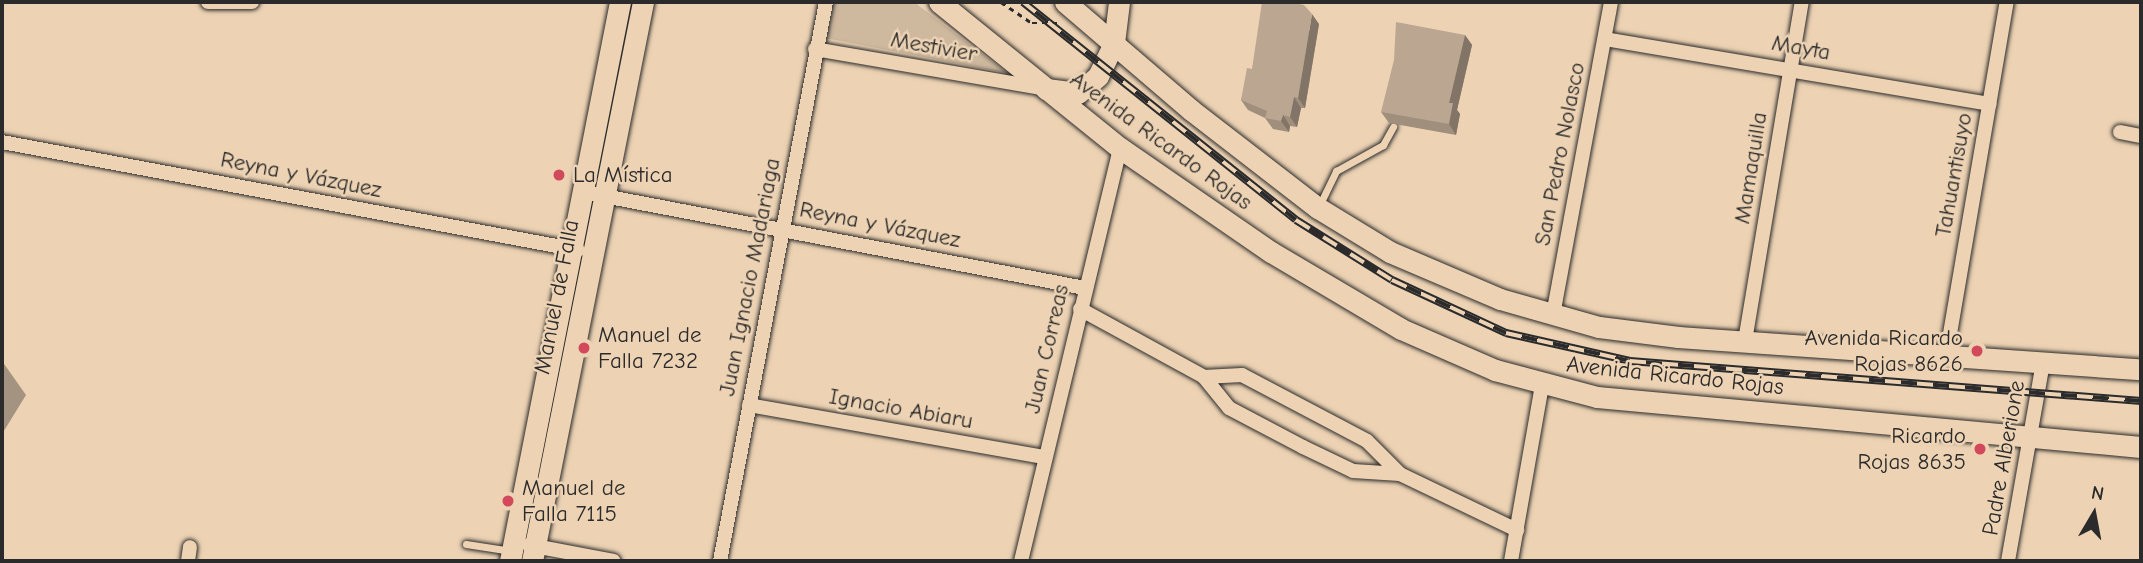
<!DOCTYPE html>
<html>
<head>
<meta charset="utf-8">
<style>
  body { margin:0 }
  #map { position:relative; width:2143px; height:563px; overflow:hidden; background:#edd3b4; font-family:"Comic Neue",sans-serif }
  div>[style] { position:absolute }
  .green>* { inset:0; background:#ceb89e }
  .water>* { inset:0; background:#a39380 }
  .path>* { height:2.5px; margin-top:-1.25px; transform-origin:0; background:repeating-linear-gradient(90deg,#2b2b2b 0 5px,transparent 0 10px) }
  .roads { filter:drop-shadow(0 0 2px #2b2b2b) drop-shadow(0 0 2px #2b2b2b) }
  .service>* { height:7px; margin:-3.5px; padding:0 3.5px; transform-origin:3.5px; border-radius:3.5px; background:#edd3b4 }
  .minor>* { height:14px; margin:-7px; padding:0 7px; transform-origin:7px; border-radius:7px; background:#edd3b4 }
  .primary>* { height:21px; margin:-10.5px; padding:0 10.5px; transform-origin:10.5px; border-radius:10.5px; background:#edd3b4 }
  .rail>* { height:8px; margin-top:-4px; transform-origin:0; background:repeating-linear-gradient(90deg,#edd3b4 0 16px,#2b2b2b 0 32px); box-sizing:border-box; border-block:2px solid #2b2b2b }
  .wall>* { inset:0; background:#a08f7d }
  .shaded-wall>* { inset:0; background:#827466 }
  .building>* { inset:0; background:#baa691 }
  .dots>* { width:19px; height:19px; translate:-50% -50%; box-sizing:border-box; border:4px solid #edd3b4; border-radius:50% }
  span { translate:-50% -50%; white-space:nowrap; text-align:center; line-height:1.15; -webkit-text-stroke:5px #edd3b4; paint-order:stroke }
  .street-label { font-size:23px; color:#2b2b2b }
  .poi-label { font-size:23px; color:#2b2b2b }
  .left { translate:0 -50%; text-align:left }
  .right { translate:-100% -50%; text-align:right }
  .frame { position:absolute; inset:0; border:4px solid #2b2b2b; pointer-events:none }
  .north { position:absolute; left:2059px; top:479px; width:70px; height:70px; -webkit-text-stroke:5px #edd3b4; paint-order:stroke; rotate:10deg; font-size:19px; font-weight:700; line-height:28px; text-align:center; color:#2b2b2b }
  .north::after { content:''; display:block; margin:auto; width:24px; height:32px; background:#2b2b2b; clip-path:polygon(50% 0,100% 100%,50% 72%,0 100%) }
</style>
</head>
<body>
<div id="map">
  <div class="green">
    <div style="clip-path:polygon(833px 2px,914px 2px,1007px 73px,825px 38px)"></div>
  </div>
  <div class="water">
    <div style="clip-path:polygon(2px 361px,26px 395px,2px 434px)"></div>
  </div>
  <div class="path">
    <div style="left:1001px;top:2px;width:37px;rotate:34deg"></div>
    <div style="left:1032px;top:23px;width:29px"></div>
  </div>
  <div class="roads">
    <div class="service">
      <div style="left:1320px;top:204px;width:37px;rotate:-64deg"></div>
      <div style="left:1336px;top:171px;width:54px;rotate:-29deg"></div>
      <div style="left:1383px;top:145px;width:21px;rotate:-61deg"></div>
      <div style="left:466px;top:544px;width:46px;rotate:8.8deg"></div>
    </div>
    <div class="minor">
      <div style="left:208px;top:2px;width:44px"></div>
      <div style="left:1605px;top:39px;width:390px;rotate:9.6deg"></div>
      <div style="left:815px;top:49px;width:229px;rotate:9.8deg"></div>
      <div style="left:2120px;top:132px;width:21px;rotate:11deg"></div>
      <div style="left:2px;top:142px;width:586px;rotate:10.62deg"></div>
      <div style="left:583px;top:192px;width:511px;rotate:10.83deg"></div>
      <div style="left:1080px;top:309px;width:141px;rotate:28.7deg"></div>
      <div style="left:1204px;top:377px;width:40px;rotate:51deg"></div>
      <div style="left:1229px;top:408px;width:84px;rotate:27.8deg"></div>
      <div style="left:1303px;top:447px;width:55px;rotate:25.6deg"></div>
      <div style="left:1353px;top:471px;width:47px;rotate:3.7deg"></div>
      <div style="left:1553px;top:315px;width:318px;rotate:-79.5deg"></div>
      <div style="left:1745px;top:341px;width:344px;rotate:-80.5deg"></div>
      <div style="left:1946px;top:357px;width:360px;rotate:-80.3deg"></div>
      <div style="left:1204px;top:377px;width:38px;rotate:-3deg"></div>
      <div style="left:1242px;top:375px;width:141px;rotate:27.8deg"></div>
      <div style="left:1367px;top:441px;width:47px;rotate:45deg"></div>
      <div style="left:1400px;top:474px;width:130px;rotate:25.6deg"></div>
      <div style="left:749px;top:405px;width:301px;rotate:10deg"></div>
      <div style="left:529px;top:545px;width:86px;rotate:10.7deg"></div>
      <div style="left:188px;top:561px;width:14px;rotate:-82deg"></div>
      <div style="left:720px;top:561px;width:569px;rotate:-79.26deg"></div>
      <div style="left:1021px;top:561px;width:425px;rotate:-76.5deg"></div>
      <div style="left:1511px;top:561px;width:178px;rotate:-80deg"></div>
      <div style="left:2008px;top:561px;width:201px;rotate:-80deg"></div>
    </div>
    <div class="primary">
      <div style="left:939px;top:2px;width:233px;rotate:38.9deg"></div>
      <div style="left:1120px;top:148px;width:183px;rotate:34.6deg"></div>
      <div style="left:1271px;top:252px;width:151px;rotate:30.6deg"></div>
      <div style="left:1401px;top:329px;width:103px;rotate:23.6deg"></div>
      <div style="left:1495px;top:370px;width:106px;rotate:14.8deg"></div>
      <div style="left:1597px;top:397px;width:546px;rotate:5.25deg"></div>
      <div style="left:1065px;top:2px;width:166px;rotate:40.6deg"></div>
      <div style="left:1191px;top:110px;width:160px;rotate:37.7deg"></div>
      <div style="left:1318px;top:208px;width:84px;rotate:31.4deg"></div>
      <div style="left:1390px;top:252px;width:120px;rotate:23.1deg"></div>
      <div style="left:1500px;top:299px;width:103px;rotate:15.8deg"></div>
      <div style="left:1599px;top:327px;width:80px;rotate:7.2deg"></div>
      <div style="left:1678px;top:337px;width:464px;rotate:4deg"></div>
      <div style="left:1046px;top:89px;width:32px;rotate:7deg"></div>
      <div style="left:1078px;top:93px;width:26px;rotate:-40deg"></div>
      <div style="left:1098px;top:76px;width:37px;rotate:-64deg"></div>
      <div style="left:1114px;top:43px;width:41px;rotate:-83deg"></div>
      <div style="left:510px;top:561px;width:570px;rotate:-78.87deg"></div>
      <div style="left:532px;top:561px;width:570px;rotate:-78.77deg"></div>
    </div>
  </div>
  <div class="rail">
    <div style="left:1023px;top:2px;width:349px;rotate:38.6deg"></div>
    <div style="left:1296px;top:220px;width:113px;rotate:32deg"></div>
    <div style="left:1392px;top:280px;width:126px;rotate:24.9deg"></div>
    <div style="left:1506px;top:333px;width:127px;rotate:12.7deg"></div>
    <div style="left:1630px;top:361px;width:513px;rotate:4.48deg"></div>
  </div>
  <div class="wall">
    <div style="clip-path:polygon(1319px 24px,1305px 108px,1301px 108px,1297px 127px,1290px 126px,1289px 132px,1273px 129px,1265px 118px,1248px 110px,1241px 100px,1252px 69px)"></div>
    <div style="clip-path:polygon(1465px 35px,1472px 45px,1457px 110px,1460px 114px,1456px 135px,1389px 123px,1381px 112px)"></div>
  </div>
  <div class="shaded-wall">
    <div style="clip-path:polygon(1312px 14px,1319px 24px,1305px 108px,1298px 98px)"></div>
    <div style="clip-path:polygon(1465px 35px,1472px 45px,1457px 110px,1460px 114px,1456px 135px,1449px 124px,1449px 103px)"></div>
    <div style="clip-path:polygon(1294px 97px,1301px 108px,1297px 127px,1290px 117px)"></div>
    <div style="clip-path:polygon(1283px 115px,1290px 126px,1289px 132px,1281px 121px)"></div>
  </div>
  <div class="building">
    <div style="clip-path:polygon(1262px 2px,1290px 2px,1304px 5px,1312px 14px,1298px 98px,1294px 97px,1290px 117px,1283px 115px,1281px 121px,1265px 118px,1267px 111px,1241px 100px,1247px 68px,1252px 69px)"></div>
    <div style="clip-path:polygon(1396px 22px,1465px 35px,1449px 103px,1453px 103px,1449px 124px,1381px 112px,1394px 60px)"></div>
  </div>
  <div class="dots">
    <div style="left:559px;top:175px;background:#d1495b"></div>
    <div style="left:584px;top:348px;background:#d1495b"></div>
    <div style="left:1977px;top:351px;background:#d1495b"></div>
    <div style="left:1980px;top:449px;background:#d1495b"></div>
    <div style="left:508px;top:501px;background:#d1495b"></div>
  </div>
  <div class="street-label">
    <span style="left:934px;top:47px;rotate:10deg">Mestivier</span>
    <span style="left:1801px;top:48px;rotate:10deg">Mayta</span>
    <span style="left:1161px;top:141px;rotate:36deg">Avenida Ricardo Rojas</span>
    <span style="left:1560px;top:154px;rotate:-79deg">San Pedro Nolasco</span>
    <span style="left:1751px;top:168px;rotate:-81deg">Mamaquilla</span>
    <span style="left:301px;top:175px;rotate:11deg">Reyna y Vázquez</span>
    <span style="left:1954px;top:175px;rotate:-80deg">Tahuantisuyo</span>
    <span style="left:880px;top:225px;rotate:11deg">Reyna y Vázquez</span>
    <span style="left:750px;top:277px;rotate:-79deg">Juan Ignacio Madariaga</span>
    <span style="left:557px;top:297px;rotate:-79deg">Manuel de Falla</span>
    <span style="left:1047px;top:349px;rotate:-77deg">Juan Correas</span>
    <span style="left:1675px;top:376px;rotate:6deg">Avenida Ricardo Rojas</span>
    <span style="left:901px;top:409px;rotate:10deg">Ignacio Abiaru</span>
    <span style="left:2004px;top:458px;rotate:-80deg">Padre Alberione</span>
  </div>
  <div class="poi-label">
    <span class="left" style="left:573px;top:175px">La Mística</span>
    <span class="left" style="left:598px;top:348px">Manuel de<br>Falla 7232</span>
    <span class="right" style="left:1963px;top:351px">Avenida Ricardo<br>Rojas 8626</span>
    <span class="right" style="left:1966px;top:449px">Ricardo<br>Rojas 8635</span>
    <span class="left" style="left:522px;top:501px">Manuel de<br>Falla 7115</span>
  </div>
  <div class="frame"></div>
  <div class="north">N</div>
</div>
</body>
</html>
